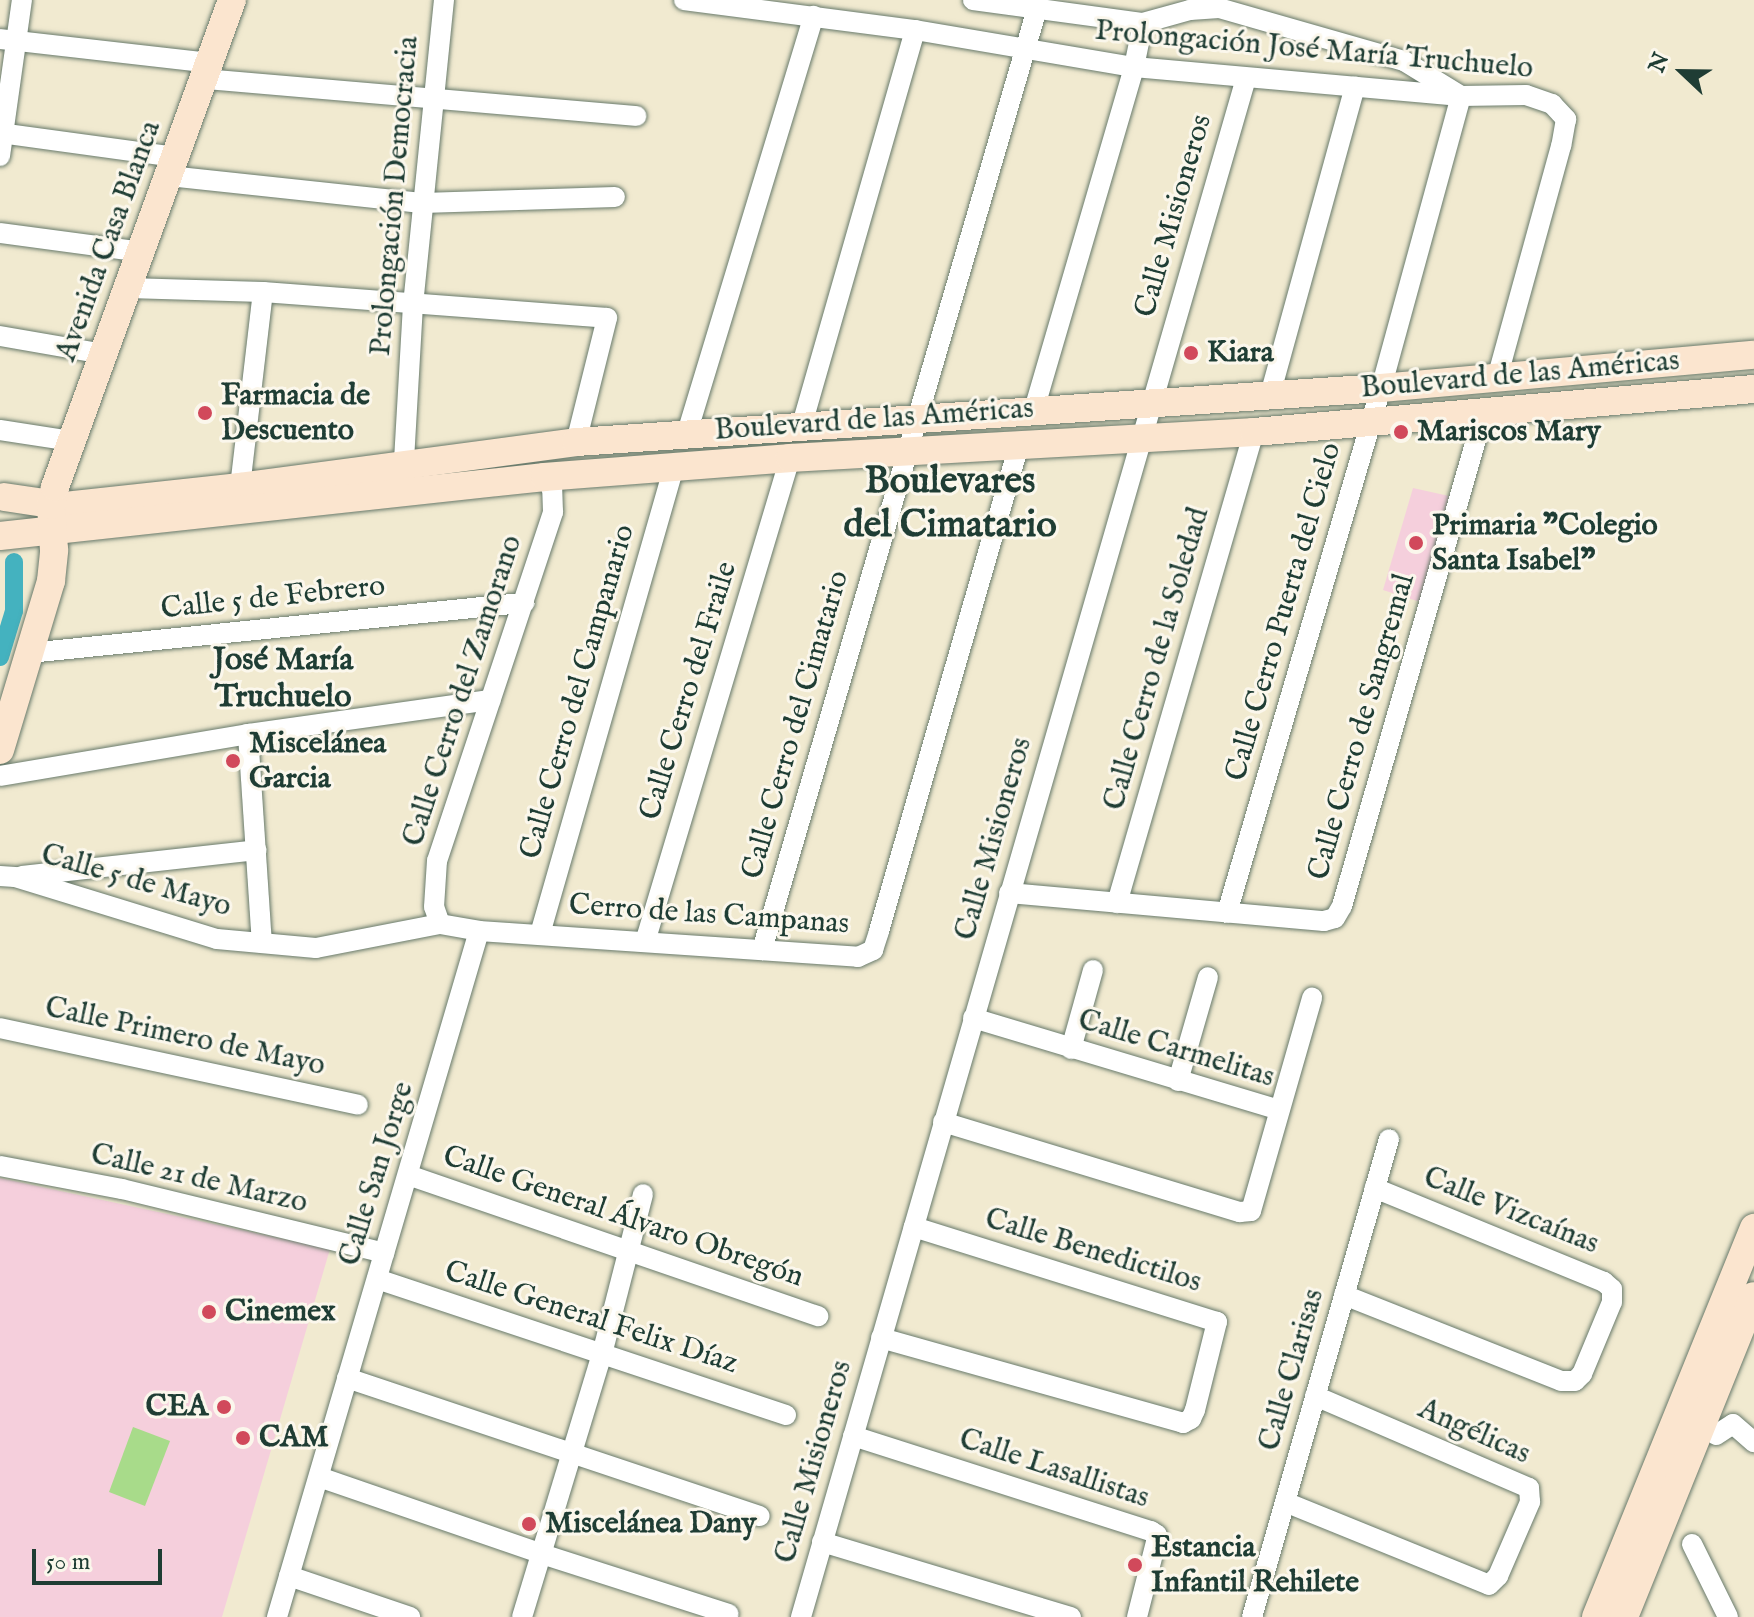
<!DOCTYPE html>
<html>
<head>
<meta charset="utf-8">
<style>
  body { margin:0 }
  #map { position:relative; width:1754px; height:1617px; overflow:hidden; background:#f1ead0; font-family:"IM FELL English",serif }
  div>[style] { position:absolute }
  .built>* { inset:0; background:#f5cfdc }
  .green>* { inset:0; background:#a8db8a }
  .canal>* { height:18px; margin:-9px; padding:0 9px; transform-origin:9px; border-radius:9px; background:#44b2bf }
  .roads { filter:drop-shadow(0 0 2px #687a6b) drop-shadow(0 0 2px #687a6b) }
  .street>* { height:20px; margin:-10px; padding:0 10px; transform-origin:10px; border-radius:10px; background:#fff }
  .secondary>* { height:28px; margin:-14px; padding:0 14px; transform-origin:14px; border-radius:14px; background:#fbe5cf }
  .dots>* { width:22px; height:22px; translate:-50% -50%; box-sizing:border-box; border:4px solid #fbf7ec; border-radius:50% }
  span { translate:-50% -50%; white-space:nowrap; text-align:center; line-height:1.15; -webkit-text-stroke:6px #fbf7ec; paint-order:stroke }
  .street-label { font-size:30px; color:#1f3d34 }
  .poi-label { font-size:30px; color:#1f3d34; font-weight:700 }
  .left { translate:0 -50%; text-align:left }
  .right { translate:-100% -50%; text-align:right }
  .neighbourhood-label { font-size:32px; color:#1f3d34; font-weight:700 }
  .district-label { font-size:38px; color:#1f3d34; font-weight:700 }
  .north { position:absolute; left:1642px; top:32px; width:80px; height:80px; -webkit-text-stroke:6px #fbf7ec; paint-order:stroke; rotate:292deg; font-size:22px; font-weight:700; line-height:32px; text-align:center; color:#1f3d34 }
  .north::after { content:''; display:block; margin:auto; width:28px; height:36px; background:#1f3d34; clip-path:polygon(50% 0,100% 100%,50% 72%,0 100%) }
  .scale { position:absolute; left:32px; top:1549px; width:130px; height:36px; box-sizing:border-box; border:4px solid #1f3d34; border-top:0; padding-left:10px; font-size:24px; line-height:28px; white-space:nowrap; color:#1f3d34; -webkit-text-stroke:6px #fbf7ec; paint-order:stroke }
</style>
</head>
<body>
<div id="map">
  <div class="built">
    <div style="clip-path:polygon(1413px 488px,1449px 496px,1420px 602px,1383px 590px)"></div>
    <div style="clip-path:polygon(0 1178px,330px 1249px,222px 1617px,0 1617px)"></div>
  </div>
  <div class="green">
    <div style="clip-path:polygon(133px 1427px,170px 1441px,145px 1506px,109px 1492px)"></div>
  </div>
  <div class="canal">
    <div style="left:0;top:657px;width:48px;rotate:-73.1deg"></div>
    <div style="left:14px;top:611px;width:49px;rotate:-90deg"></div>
  </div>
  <div class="roads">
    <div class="street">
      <div style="left:684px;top:0;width:233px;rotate:7.4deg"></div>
      <div style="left:915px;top:30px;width:222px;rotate:9.6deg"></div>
      <div style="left:1134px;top:67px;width:328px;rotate:5.1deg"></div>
      <div style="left:1461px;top:96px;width:65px;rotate:-0.9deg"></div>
      <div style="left:1526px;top:95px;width:28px;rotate:19deg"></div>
      <div style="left:1552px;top:104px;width:21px;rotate:47deg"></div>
      <div style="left:1566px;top:119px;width:27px;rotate:100deg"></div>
      <div style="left:1561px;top:146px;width:241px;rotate:105.4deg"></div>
      <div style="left:973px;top:0;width:172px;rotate:7.7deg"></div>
      <div style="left:1143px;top:23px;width:49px;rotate:-15.5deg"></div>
      <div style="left:1190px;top:10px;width:29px;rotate:-4deg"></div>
      <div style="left:1219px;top:8px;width:192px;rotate:16deg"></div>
      <div style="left:1404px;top:61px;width:67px;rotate:31.6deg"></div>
      <div style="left:1461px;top:96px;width:303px;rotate:105.3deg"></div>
      <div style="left:1381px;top:388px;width:547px;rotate:106.35deg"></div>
      <div style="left:0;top:39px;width:212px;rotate:6.5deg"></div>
      <div style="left:205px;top:79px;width:433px;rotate:4.9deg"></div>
      <div style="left:0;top:133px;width:178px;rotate:7.8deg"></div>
      <div style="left:0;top:156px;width:158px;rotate:-82deg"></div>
      <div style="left:169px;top:176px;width:254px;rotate:6.1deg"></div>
      <div style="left:422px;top:203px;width:193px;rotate:-1.8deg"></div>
      <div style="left:0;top:233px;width:143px;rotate:7.6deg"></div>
      <div style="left:128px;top:288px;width:135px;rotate:1.7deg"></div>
      <div style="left:263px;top:292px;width:345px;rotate:4.3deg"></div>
      <div style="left:607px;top:318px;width:128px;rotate:104deg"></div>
      <div style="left:0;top:336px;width:106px;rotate:9.8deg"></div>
      <div style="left:1270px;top:395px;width:320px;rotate:-74.6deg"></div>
      <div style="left:1033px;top:413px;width:360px;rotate:-73.7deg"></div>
      <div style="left:1134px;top:67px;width:45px;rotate:-78.4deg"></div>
      <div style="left:801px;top:428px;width:414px;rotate:-74deg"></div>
      <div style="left:0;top:430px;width:73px;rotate:8.7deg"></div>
      <div style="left:687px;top:433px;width:436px;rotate:-73.1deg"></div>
      <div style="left:403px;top:478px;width:173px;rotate:-86.7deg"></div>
      <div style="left:413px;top:305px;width:307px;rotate:-84.2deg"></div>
      <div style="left:240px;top:487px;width:196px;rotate:-83.3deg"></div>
      <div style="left:29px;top:653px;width:498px;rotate:-5.8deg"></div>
      <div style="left:248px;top:734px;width:209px;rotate:86.2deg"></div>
      <div style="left:0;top:776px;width:252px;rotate:-9.6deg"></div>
      <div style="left:248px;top:734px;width:245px;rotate:-8deg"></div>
      <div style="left:0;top:876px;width:15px;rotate:4deg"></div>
      <div style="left:15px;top:877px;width:211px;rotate:17.1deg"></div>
      <div style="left:217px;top:939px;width:99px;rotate:5.2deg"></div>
      <div style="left:316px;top:948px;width:126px;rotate:-11deg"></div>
      <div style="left:440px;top:924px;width:40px;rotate:10deg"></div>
      <div style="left:479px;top:931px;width:380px;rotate:3.9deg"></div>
      <div style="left:858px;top:957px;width:17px;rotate:-25deg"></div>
      <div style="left:873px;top:950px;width:20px;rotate:-72deg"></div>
      <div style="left:879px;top:931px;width:506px;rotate:-73.93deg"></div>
      <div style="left:22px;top:876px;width:236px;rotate:-6.3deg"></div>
      <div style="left:1009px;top:893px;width:316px;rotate:5.1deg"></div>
      <div style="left:1324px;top:921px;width:11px;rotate:-15deg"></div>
      <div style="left:1335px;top:918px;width:14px;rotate:-60deg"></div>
      <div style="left:1342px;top:906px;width:514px;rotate:-73.96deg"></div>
      <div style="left:1117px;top:903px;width:491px;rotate:-73.8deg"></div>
      <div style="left:440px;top:924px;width:18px;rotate:-109deg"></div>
      <div style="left:434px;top:907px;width:46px;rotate:-86.3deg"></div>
      <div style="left:437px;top:861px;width:368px;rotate:-71.6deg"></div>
      <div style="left:553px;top:512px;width:23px;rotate:-92deg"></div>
      <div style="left:552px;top:489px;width:14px;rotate:-120deg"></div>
      <div style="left:540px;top:934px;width:486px;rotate:-74deg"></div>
      <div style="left:645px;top:942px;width:505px;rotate:-73.32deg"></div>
      <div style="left:762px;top:950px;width:980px;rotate:-73.71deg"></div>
      <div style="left:973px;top:1018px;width:320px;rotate:16.7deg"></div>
      <div style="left:0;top:1028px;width:366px;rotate:12.1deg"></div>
      <div style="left:1071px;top:1049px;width:82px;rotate:-74.4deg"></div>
      <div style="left:1178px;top:1081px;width:108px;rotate:-73.9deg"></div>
      <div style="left:943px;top:1122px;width:310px;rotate:16.9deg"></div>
      <div style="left:1240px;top:1212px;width:11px;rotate:-5deg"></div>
      <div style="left:1251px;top:1211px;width:222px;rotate:-74deg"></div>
      <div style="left:0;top:1166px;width:124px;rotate:10.7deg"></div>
      <div style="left:122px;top:1189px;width:270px;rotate:13.7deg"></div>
      <div style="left:408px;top:1175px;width:434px;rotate:19deg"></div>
      <div style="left:377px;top:1279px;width:431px;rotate:18.4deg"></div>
      <div style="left:1344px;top:1295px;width:233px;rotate:21.6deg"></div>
      <div style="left:1561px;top:1381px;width:14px"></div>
      <div style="left:1575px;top:1381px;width:10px;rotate:-45deg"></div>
      <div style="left:1582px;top:1374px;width:78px;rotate:-67.4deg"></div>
      <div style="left:1612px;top:1302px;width:13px;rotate:-90deg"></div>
      <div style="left:1612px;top:1289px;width:11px;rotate:-139deg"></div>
      <div style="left:1604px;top:1282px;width:248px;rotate:-157.7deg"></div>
      <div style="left:881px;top:1338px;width:314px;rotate:15.7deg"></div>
      <div style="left:1183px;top:1423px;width:9px;rotate:-27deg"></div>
      <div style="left:1191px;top:1419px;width:10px;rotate:-66deg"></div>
      <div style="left:1195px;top:1410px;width:91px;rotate:-76deg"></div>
      <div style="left:1217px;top:1322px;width:318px;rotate:-162.6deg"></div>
      <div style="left:347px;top:1378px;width:435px;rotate:18.5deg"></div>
      <div style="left:1716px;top:1435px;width:20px;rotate:-33deg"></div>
      <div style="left:1733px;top:1424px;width:28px;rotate:41deg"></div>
      <div style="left:853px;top:1436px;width:313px;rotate:17.7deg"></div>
      <div style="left:1151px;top:1531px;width:7px;rotate:34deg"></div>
      <div style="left:1157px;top:1535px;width:7px;rotate:98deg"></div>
      <div style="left:1156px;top:1542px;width:77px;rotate:104.2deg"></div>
      <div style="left:319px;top:1477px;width:236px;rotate:19deg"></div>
      <div style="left:542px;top:1554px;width:196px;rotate:17.8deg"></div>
      <div style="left:1285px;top:1502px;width:220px;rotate:22.1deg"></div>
      <div style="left:1489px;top:1585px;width:13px;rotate:-45deg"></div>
      <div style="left:1498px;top:1576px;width:81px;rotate:-66.6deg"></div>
      <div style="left:1530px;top:1502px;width:14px;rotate:-94deg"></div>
      <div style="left:1529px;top:1488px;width:233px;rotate:-156.7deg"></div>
      <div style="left:822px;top:1542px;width:260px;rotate:16.8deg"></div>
      <div style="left:1692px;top:1544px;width:81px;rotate:63.7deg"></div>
      <div style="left:289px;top:1576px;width:128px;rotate:18.7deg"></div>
      <div style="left:277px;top:1617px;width:715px;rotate:-73.59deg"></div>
      <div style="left:522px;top:1617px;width:275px;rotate:-73.1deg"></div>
      <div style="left:602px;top:1354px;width:165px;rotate:-75.6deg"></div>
      <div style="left:801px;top:1617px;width:1602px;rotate:-73.87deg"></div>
      <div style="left:1252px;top:1617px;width:497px;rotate:-74deg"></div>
    </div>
    <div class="secondary">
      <div style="left:4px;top:497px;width:62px;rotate:8.4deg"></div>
      <div style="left:65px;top:506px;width:176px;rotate:-6.2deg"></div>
      <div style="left:240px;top:487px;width:339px;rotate:-7.6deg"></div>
      <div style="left:576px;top:442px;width:807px;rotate:-3.84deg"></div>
      <div style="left:1381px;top:388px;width:374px;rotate:-5.1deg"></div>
      <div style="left:0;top:536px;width:548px;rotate:-6.18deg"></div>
      <div style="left:545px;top:477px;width:246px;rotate:-4.4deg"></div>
      <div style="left:790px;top:458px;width:465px;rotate:-3.2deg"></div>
      <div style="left:1254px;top:432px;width:502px;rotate:-4.92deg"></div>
      <div style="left:0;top:750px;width:177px;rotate:-73.2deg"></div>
      <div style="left:51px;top:581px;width:31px;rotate:-84deg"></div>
      <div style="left:54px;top:550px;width:45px;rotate:-93.8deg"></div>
      <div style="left:51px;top:505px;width:18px;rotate:-77deg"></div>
      <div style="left:55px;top:487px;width:518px;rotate:-70.03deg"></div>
      <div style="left:1596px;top:1617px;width:420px;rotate:-67.9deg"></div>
      <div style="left:1624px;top:1617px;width:346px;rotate:-68deg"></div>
    </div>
  </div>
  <div class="dots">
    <div style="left:1191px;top:353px;background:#d1495b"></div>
    <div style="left:205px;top:413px;background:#d1495b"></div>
    <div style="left:1401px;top:432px;background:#d1495b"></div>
    <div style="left:1416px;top:543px;background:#d1495b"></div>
    <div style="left:233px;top:761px;background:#d1495b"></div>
    <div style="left:209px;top:1312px;background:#d1495b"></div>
    <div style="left:224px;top:1407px;background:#d1495b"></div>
    <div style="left:243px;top:1438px;background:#d1495b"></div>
    <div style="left:529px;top:1524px;background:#d1495b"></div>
    <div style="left:1135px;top:1565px;background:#d1495b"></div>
  </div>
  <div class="street-label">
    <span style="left:1314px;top:50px;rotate:5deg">Prolongación José María Truchuelo</span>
    <span style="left:395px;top:196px;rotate:-85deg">Prolongación Democracia</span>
    <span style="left:1174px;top:216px;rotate:-74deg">Calle Misioneros</span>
    <span style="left:109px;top:241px;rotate:-70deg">Avenida Casa Blanca</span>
    <span style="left:1520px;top:375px;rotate:-5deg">Boulevard de las Américas</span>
    <span style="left:874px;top:420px;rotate:-4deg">Boulevard de las Américas</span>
    <span style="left:273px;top:598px;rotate:-6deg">Calle 5 de Febrero</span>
    <span style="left:1284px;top:612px;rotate:-74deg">Calle Cerro Puerta del Cielo</span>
    <span style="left:1157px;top:659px;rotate:-74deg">Calle Cerro de la Soledad</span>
    <span style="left:463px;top:691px;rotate:-72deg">Calle Cerro del Zamorano</span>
    <span style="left:689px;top:691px;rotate:-73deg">Calle Cerro del Fraile</span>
    <span style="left:578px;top:692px;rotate:-74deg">Calle Cerro del Campanario</span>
    <span style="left:796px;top:725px;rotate:-74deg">Calle Cerro del Cimatario</span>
    <span style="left:1362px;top:727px;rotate:-74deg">Calle Cerro de Sangremal</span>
    <span style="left:994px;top:839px;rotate:-74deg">Calle Misioneros</span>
    <span style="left:136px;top:881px;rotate:16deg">Calle 5 de Mayo</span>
    <span style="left:709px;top:915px;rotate:4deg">Cerro de las Campanas</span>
    <span style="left:185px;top:1037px;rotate:12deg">Calle Primero de Mayo</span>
    <span style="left:1176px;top:1049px;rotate:17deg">Calle Carmelitas</span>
    <span style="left:377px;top:1174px;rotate:-73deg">Calle San Jorge</span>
    <span style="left:199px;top:1179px;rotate:13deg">Calle 21 de Marzo</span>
    <span style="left:1511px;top:1211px;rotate:22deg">Calle Vizcaínas</span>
    <span style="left:623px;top:1217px;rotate:19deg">Calle General Álvaro Obregón</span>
    <span style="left:1093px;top:1251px;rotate:17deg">Calle Benedictilos</span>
    <span style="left:591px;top:1318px;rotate:18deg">Calle General Felix Díaz</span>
    <span style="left:1292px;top:1370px;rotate:-74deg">Calle Clarisas</span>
    <span style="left:1474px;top:1432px;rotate:24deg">Angélicas</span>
    <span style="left:814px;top:1462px;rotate:-74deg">Calle Misioneros</span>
    <span style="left:1054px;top:1469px;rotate:18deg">Calle Lasallistas</span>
  </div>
  <div class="poi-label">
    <span class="left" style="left:1207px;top:353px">Kiara</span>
    <span class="left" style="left:221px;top:413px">Farmacia de<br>Descuento</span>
    <span class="left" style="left:1417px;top:432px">Mariscos Mary</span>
    <span class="left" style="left:1432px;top:543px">Primaria "Colegio<br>Santa Isabel"</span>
    <span class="left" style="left:249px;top:761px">Miscelánea<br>Garcia</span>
    <span class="left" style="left:225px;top:1312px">Cinemex</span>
    <span class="right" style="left:208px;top:1407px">CEA</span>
    <span class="left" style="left:259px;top:1438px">CAM</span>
    <span class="left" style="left:545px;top:1524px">Miscelánea Dany</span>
    <span class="left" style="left:1151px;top:1565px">Estancia<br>Infantil Rehilete</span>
  </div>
  <div class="neighbourhood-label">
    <span style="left:283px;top:680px">José María<br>Truchuelo</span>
  </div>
  <div class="district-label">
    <span style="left:950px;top:505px">Boulevares<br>del Cimatario</span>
  </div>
  <div class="north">N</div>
  <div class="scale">50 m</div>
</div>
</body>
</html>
